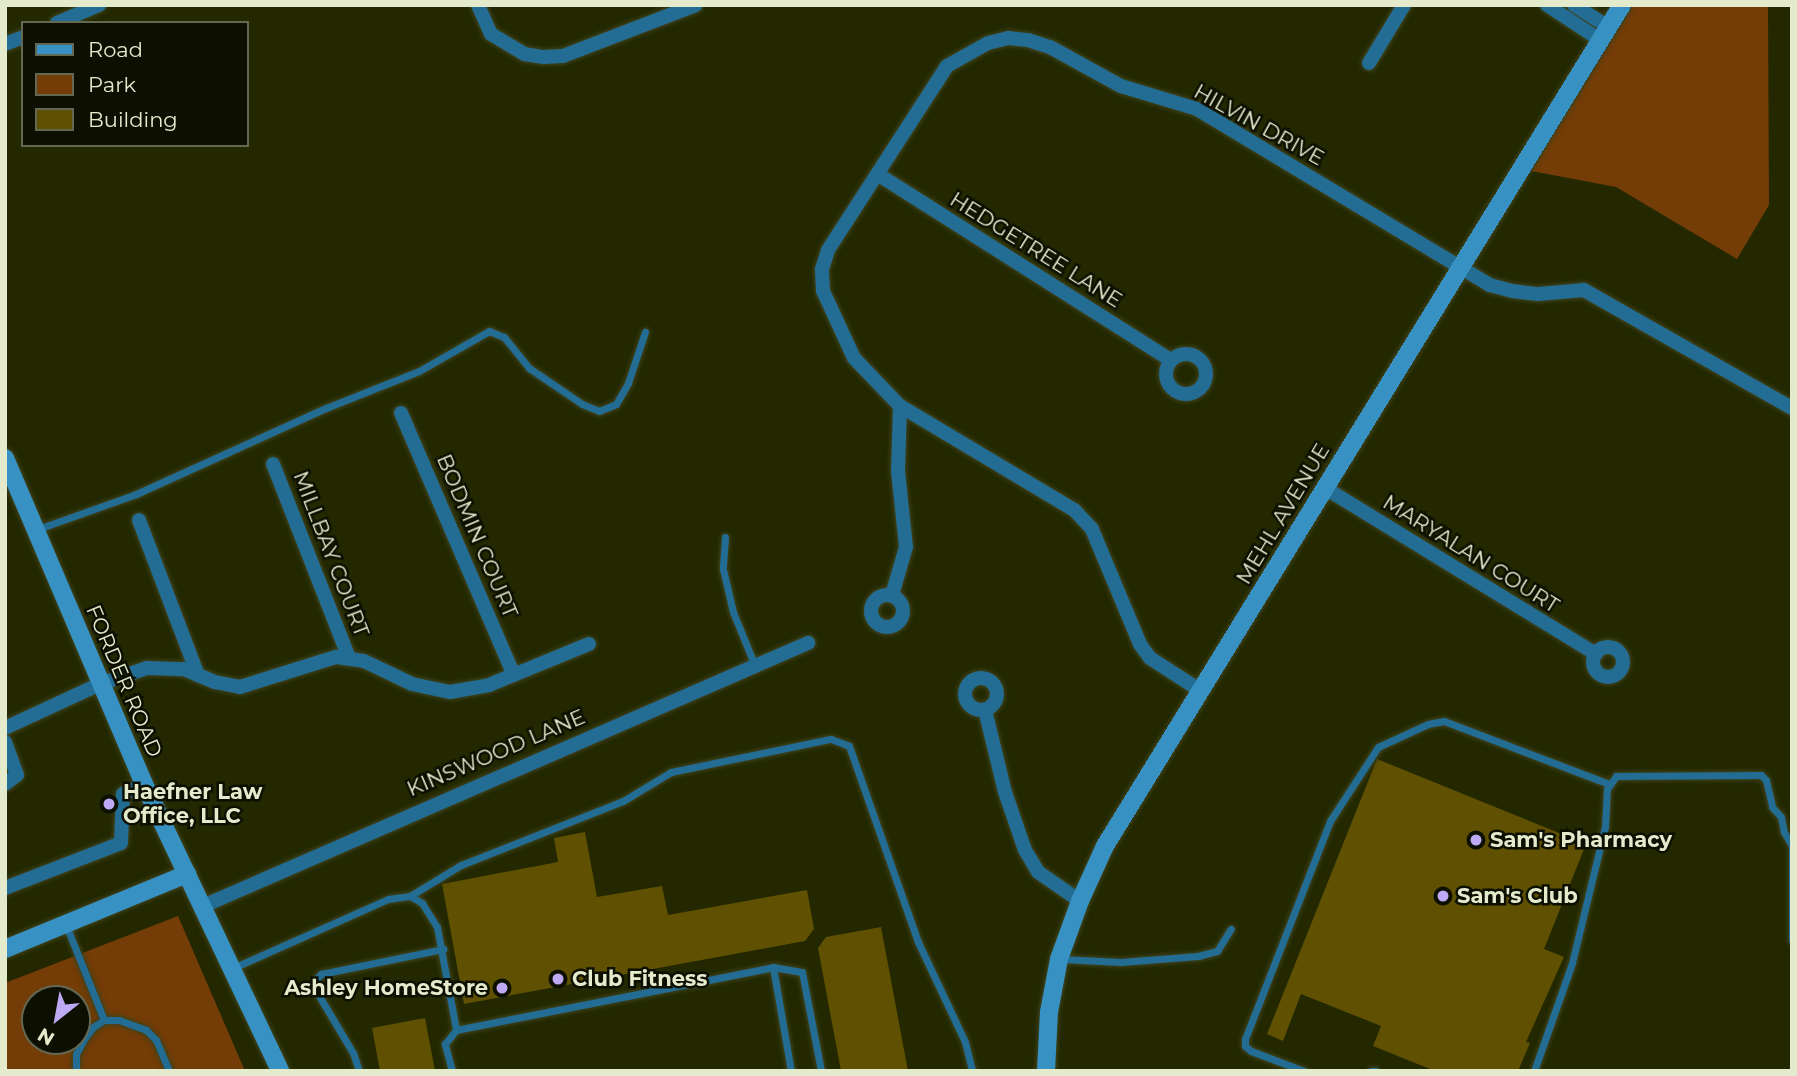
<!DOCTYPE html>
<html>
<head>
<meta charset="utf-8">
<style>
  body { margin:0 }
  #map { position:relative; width:1797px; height:1076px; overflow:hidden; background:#232800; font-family:Montserrat,sans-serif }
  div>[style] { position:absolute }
  .green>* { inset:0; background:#743c06 }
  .building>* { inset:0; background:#5f5002 }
  .roads { filter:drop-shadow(0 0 2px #3e431d) drop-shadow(0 0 2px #3e431d) }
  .lane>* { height:7px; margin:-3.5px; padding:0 3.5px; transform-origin:3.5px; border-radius:3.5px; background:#236c93 }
  .street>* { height:14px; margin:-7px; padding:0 7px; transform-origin:7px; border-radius:7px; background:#236c93 }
  .street>.ring { margin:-7px; padding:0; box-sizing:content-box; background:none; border:14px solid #236c93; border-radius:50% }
  .secondary>* { height:18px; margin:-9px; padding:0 9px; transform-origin:9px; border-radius:9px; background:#3792c3 }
  .dots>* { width:19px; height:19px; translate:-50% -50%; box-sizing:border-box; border:4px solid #0d1000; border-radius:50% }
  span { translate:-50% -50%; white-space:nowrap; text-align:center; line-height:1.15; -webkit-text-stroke:5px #0d1000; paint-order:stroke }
  .street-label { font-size:21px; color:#e4ebcd }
  .poi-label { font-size:21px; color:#e4ebcd; font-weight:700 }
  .left { translate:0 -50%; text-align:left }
  .right { translate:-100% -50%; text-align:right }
  .frame { position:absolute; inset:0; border:7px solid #e4ebcd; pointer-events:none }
  .legend { position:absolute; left:21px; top:21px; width:228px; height:126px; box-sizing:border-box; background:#0d1000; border:2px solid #636852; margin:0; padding:9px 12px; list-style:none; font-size:21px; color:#e4ebcd }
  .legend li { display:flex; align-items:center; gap:14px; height:35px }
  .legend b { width:35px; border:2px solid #636852 }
  .north { position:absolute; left:21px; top:985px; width:70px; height:70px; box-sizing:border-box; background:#0d1000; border:2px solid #636852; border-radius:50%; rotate:211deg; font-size:19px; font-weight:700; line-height:28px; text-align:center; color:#e4ebcd }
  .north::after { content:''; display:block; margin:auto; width:24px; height:32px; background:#bea9f4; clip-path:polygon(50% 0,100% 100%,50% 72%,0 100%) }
</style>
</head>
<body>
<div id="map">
  <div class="green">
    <div style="clip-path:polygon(1633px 5px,1768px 5px,1769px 205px,1737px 259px,1616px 187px,1531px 171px)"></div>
    <div style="clip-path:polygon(evenodd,178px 916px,245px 1071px,5px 1071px,5px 983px,178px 916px,35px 999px,77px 999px,77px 1041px,35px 1041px,35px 999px)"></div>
  </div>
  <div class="building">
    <div style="clip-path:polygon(1377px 759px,1586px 844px,1544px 949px,1564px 957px,1526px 1042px,1530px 1043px,1518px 1071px,1435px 1071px,1373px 1046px,1381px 1026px,1301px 994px,1283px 1041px,1267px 1034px)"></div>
    <div style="clip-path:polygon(585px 832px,597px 897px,662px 886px,668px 915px,807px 890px,814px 929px,805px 941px,464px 1004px,442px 884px,558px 862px,554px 838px)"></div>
    <div style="clip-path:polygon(881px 927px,908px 1071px,841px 1071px,818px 948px,826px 937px)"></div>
    <div style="clip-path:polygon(425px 1018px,435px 1071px,380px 1071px,372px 1028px)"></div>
  </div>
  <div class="roads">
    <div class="lane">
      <div style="left:35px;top:530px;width:107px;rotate:-19.6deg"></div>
      <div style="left:136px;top:494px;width:209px;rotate:-24.4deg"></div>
      <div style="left:326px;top:408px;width:100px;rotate:-21.7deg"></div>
      <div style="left:419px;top:371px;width:81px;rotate:-29.7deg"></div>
      <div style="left:489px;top:331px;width:16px;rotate:22deg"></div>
      <div style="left:504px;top:337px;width:40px;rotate:51deg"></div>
      <div style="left:529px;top:368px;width:64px;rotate:34.2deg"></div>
      <div style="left:582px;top:404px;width:18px;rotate:22deg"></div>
      <div style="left:599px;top:411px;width:18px;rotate:-22deg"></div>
      <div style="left:616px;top:404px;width:24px;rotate:-60deg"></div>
      <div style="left:628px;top:383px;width:54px;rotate:-71.6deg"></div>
      <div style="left:725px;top:537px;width:32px;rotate:94deg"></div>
      <div style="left:723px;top:569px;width:44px;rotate:76.9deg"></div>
      <div style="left:733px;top:612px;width:58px;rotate:67.8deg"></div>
      <div style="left:410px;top:896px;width:60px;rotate:-31.3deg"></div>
      <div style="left:461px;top:865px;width:174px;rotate:-21.6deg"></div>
      <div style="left:623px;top:801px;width:56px;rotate:-31.1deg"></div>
      <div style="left:671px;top:772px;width:163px;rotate:-11.7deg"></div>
      <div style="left:831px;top:739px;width:19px;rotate:21deg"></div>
      <div style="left:849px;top:746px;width:208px;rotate:70.6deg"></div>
      <div style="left:918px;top:942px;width:110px;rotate:64.8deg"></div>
      <div style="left:965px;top:1042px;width:30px;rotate:76deg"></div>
      <div style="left:66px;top:925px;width:102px;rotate:68.2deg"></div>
      <div style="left:1060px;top:959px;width:61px;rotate:2.8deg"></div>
      <div style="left:1121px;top:962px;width:77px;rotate:-4.5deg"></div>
      <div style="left:1198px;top:956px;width:20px;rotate:-15deg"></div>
      <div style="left:1217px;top:951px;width:26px;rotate:-58deg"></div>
      <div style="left:773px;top:967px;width:106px;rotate:80.2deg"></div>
      <div style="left:233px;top:968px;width:170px;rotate:-24deg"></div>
      <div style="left:388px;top:899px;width:22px;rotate:-8deg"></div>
      <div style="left:410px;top:896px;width:14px;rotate:30deg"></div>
      <div style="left:422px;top:903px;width:28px;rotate:58deg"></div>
      <div style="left:437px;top:927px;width:105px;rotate:79.5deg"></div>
      <div style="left:76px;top:1071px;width:17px;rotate:-90deg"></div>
      <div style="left:76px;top:1054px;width:17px;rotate:-62deg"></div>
      <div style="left:84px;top:1039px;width:15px;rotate:-53deg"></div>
      <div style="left:93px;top:1027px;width:13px;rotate:-32deg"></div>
      <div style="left:104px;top:1020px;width:15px"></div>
      <div style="left:119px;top:1020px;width:29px;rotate:20deg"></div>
      <div style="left:146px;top:1030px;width:14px;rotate:45deg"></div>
      <div style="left:156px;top:1040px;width:34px;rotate:67deg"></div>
      <div style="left:359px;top:1071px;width:19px;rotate:-108deg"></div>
      <div style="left:353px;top:1053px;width:74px;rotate:-120.7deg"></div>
      <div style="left:315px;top:989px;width:11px;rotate:-80deg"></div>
      <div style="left:317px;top:978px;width:6px;rotate:-45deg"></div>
      <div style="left:321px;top:974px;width:125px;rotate:-11.6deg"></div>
      <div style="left:452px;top:1071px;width:28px;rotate:-105deg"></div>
      <div style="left:445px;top:1044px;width:18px;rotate:-52deg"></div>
      <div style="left:456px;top:1030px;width:323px;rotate:-11.2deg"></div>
      <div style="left:773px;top:967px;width:29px;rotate:10deg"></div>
      <div style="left:802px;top:972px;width:101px;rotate:79.1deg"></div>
      <div style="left:1304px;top:1071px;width:57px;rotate:-159.3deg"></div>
      <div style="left:1251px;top:1051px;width:8px;rotate:-140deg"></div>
      <div style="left:1245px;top:1046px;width:7px;rotate:-90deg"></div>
      <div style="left:1245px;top:1039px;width:234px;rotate:-68.7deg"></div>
      <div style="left:1330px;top:821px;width:88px;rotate:-57deg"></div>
      <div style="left:1378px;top:747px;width:55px;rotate:-24.7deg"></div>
      <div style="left:1428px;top:724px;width:16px;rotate:-11deg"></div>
      <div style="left:1444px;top:721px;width:177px;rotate:20.9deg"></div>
      <div style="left:1371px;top:1071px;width:5px"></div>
      <div style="left:1534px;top:1071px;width:114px;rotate:-70.6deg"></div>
      <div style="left:1572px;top:963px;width:140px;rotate:-76.4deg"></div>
      <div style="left:1605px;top:827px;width:38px;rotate:-87deg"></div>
      <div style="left:1607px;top:789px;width:16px;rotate:-55deg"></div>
      <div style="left:1616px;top:776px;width:145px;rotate:-0.4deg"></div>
      <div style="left:1761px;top:775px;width:7px;rotate:45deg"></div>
      <div style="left:1766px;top:780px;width:28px;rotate:77deg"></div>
      <div style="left:1772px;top:807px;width:13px;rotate:48deg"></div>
      <div style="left:1781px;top:817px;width:15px;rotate:79deg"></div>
      <div style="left:1784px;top:832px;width:16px;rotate:60deg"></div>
      <div style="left:1792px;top:846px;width:94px;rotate:90deg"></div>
    </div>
    <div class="street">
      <div style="left:478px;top:5px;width:32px;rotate:66deg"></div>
      <div style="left:491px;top:34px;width:39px;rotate:31deg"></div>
      <div style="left:524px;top:54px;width:20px;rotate:9deg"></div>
      <div style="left:544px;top:57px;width:19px;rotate:-3deg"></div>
      <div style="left:563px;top:56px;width:142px;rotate:-21deg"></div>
      <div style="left:1547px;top:5px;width:64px;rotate:33.4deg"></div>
      <div style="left:1574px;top:5px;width:40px;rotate:32.9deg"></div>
      <div style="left:57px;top:23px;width:46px;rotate:-23.2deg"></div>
      <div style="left:5px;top:44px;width:19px;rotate:-21deg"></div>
      <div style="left:1369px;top:63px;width:68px;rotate:-58.9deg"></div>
      <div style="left:879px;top:175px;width:346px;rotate:32.4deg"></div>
      <div class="ring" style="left:1166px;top:354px;width:26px;height:26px"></div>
      <div style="left:401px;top:413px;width:285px;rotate:66.7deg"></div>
      <div style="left:273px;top:464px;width:208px;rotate:68.6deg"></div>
      <div style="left:1325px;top:488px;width:318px;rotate:31.5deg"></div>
      <div style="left:139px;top:520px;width:166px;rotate:69.2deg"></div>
      <div style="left:892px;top:595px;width:50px;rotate:-73.7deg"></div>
      <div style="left:906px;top:547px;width:76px;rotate:-96deg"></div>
      <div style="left:898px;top:471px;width:65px;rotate:-88.2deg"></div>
      <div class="ring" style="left:871px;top:595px;width:18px;height:18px"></div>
      <div class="ring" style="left:1593px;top:647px;width:16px;height:16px"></div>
      <div class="ring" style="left:965px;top:678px;width:18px;height:18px"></div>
      <div style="left:1201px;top:691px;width:61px;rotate:-147.1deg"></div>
      <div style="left:1150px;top:658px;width:17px;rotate:-126deg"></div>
      <div style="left:1140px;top:644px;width:125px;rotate:-112.7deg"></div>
      <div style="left:1092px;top:529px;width:26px;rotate:-133deg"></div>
      <div style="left:1074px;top:510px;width:203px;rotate:-149.1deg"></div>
      <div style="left:900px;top:406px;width:66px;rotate:-133.8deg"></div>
      <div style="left:854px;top:358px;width:74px;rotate:-114.8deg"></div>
      <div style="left:823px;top:291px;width:22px;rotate:-93deg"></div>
      <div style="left:822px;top:269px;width:20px;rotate:-72deg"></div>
      <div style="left:828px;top:250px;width:219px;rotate:-57.1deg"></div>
      <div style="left:947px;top:66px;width:47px;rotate:-29.3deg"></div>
      <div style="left:988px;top:43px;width:21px;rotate:-14deg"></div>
      <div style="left:1008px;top:38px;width:20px;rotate:6deg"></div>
      <div style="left:1028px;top:40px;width:23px;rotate:18deg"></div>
      <div style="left:1050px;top:47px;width:81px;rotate:28.8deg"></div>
      <div style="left:1121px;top:86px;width:79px;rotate:16.8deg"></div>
      <div style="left:1197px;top:109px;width:342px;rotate:31deg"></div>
      <div style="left:1490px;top:285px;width:23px;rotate:15deg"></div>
      <div style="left:1512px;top:291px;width:26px;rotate:7deg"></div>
      <div style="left:1538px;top:294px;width:46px;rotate:-5deg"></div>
      <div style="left:1584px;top:290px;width:239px;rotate:29.6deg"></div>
      <div style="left:985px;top:710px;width:84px;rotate:76.3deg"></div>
      <div style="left:1005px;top:792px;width:61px;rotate:71deg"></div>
      <div style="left:1025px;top:850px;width:26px;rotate:59deg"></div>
      <div style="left:1038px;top:872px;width:51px;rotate:34.6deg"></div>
      <div style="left:5px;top:728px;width:105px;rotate:-24.9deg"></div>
      <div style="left:100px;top:684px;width:50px;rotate:-18.8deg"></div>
      <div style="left:147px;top:668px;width:37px;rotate:2deg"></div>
      <div style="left:184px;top:669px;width:34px;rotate:23deg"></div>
      <div style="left:215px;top:682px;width:25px;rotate:11deg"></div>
      <div style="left:240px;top:687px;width:101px;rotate:-17.4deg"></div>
      <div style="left:336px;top:657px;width:28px;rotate:8deg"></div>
      <div style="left:364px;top:661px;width:53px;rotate:25.6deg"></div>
      <div style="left:412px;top:684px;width:39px;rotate:12deg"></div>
      <div style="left:450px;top:692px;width:40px;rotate:-10deg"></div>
      <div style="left:489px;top:685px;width:108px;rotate:-22.3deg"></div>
      <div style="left:5px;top:742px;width:35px;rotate:70deg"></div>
      <div style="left:17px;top:775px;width:15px;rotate:143deg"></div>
      <div style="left:5px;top:888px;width:124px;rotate:-21.2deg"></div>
      <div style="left:121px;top:843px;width:49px;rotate:-87.7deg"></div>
      <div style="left:123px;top:794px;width:23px;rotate:-25deg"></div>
      <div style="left:203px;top:906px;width:660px;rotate:-23.5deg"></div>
    </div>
    <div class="secondary">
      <div style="left:5px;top:458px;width:354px;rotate:66.9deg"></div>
      <div style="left:144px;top:784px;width:318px;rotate:64.6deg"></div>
      <div style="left:5px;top:949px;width:197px;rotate:-22.4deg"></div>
      <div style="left:1046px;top:1071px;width:59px;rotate:-87.1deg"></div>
      <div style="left:1049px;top:1012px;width:54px;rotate:-79.3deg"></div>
      <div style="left:1059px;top:959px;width:62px;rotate:-70.1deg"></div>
      <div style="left:1080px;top:901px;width:60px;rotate:-65.6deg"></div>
      <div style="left:1105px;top:846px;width:987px;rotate:-58.42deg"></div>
    </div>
  </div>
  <div class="dots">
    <div style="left:109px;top:804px;background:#bea9f4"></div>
    <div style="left:1476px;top:840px;background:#bea9f4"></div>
    <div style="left:1443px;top:896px;background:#bea9f4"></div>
    <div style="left:558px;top:979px;background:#bea9f4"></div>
    <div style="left:502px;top:988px;background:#bea9f4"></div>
  </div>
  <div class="street-label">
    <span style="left:1259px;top:125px;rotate:29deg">HILVIN DRIVE</span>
    <span style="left:1036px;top:250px;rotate:32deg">HEDGETREE LANE</span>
    <span style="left:1283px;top:514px;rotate:-59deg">MEHL AVENUE</span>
    <span style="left:477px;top:536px;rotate:67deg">BODMIN COURT</span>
    <span style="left:331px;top:554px;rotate:69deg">MILLBAY COURT</span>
    <span style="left:1471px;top:554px;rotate:32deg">MARYALAN COURT</span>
    <span style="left:124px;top:681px;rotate:67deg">FORDER ROAD</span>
    <span style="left:496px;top:753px;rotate:-23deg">KINSWOOD LANE</span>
  </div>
  <div class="poi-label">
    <span class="left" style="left:123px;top:804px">Haefner Law<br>Office, LLC</span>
    <span class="left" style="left:1490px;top:840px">Sam's Pharmacy</span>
    <span class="left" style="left:1457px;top:896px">Sam's Club</span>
    <span class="left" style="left:572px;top:979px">Club Fitness</span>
    <span class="right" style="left:488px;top:988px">Ashley HomeStore</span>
  </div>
  <div class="frame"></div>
  <ul class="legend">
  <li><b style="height:9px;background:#3792c3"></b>Road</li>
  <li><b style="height:19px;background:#743c06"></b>Park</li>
  <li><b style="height:19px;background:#5f5002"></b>Building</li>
  </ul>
  <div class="north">N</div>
</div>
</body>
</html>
